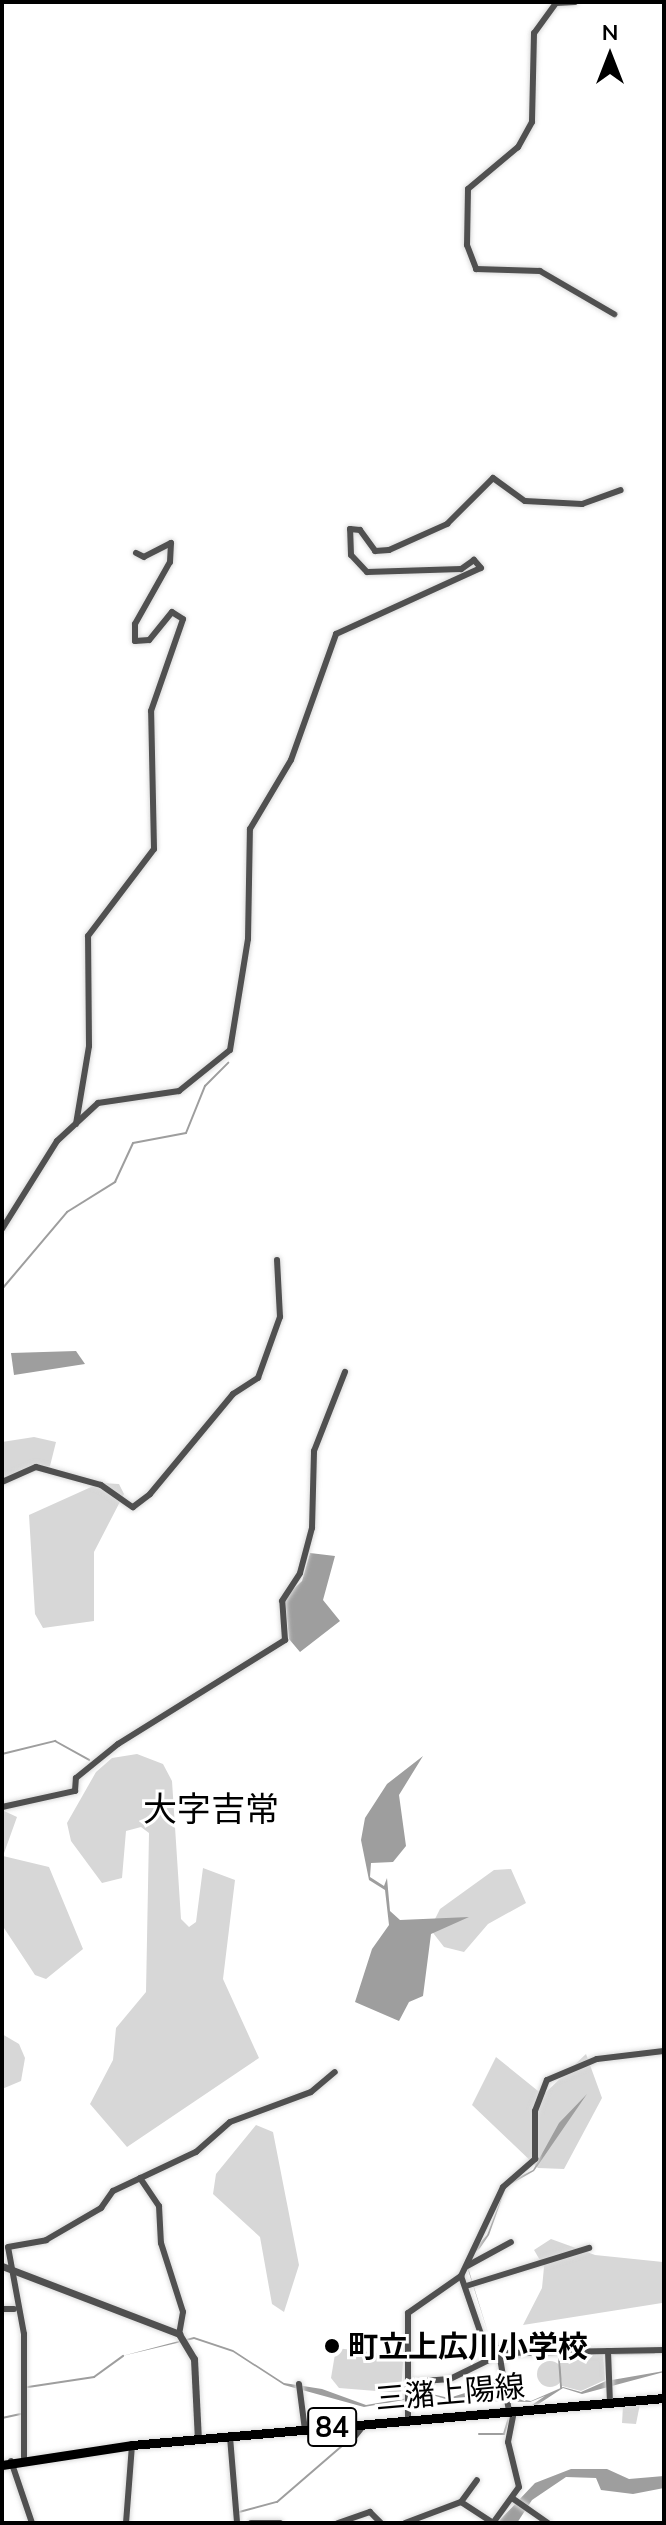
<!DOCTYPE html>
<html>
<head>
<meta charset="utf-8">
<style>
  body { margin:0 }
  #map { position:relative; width:666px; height:2525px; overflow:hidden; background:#fff; font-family:Mulish,"Noto Sans JP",sans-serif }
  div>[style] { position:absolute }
  .green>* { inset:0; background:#d7d7d7 }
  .round { border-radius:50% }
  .water>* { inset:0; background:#9e9e9e }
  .stream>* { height:2px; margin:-1px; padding:0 1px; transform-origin:1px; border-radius:1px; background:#9e9e9e }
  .roads { filter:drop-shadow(0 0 2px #dbdbdb) drop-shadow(0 0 2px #dbdbdb) }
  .minor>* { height:6px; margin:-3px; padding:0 3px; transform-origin:3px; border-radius:3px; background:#505050 }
  .tertiary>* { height:7px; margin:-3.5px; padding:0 3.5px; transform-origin:3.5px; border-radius:3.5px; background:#505050 }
  .primary>* { height:9px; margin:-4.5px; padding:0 4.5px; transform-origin:4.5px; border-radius:4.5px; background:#000 }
  .dots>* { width:22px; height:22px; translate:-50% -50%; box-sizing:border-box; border:4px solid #fff; border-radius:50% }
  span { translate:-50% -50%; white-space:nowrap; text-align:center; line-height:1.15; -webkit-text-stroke:6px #fff; paint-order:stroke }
  .shield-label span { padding:2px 6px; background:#fff; border:2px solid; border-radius:6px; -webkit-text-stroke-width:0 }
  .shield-label { font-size:28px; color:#000; font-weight:700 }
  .poi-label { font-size:30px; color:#000; font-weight:700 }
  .left { translate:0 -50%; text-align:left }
  .street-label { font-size:30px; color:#000 }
  .quarter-label { font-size:34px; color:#000 }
  .frame { position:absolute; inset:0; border:4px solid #000; pointer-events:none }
  .north { position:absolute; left:570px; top:16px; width:80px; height:80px; -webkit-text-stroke:6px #fff; paint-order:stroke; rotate:0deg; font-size:22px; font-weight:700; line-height:32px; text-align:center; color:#000 }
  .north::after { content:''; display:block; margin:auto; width:28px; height:36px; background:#000; clip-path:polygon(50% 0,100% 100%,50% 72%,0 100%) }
</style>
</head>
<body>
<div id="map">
  <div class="green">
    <div style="clip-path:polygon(34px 1437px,56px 1442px,50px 1466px,2px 1483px,2px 1442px)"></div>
    <div style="clip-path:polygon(100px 1483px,119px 1484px,124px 1494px,94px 1552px,94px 1621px,43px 1628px,35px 1614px,29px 1515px)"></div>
    <div style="clip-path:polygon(137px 1754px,163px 1764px,172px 1781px,181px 1919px,189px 1927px,196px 1922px,203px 1868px,235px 1880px,223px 1979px,259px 2058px,127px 2147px,90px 2104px,113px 2060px,116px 2028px,146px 1992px,149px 1833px,141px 1827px,126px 1831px,122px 1878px,102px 1883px,71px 1841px,67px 1823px,96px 1772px,112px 1758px)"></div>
    <div style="clip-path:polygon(2px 1810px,17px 1817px,3px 1856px,49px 1867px,83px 1949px,46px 1979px,35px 1975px,2px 1925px)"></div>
    <div style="clip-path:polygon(511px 1869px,526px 1903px,488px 1924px,464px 1952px,444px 1947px,430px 1929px,440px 1909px,494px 1870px)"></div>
    <div style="clip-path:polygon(2px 2034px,19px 2044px,25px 2058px,21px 2081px,2px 2089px)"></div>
    <div style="clip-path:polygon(586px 2054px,602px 2098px,564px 2169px,538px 2168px,472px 2105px,496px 2057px,543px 2095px)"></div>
    <div style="clip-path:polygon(256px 2125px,273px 2132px,299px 2265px,284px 2312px,272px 2304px,260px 2237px,213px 2194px,216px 2174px)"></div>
    <div style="clip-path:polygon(551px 2239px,595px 2255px,663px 2262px,662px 2303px,523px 2325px,542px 2288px,544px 2267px,534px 2250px)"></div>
    <div style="clip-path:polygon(336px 2348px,394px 2355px,403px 2362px,401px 2393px,339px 2388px,331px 2378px)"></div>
    <div style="clip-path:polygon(603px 2353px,605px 2380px,581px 2391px,562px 2386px,560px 2358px)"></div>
    <div class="round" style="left:537px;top:2361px;width:26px;height:26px"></div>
    <div style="clip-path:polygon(640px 2404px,636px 2424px,622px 2423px,623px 2406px)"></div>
  </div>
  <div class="water">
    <div style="clip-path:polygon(76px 1351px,85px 1364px,14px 1375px,11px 1353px)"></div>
    <div style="clip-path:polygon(310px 1553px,335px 1556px,323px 1600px,340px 1621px,300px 1652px,289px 1639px,285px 1597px,302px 1581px)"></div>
    <div style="clip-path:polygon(423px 1756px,399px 1795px,406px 1846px,393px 1862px,371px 1863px,370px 1877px,384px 1886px,387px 1878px,390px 1911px,400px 1920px,469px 1917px,431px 1934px,423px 1996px,409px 2002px,399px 2021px,355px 2002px,372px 1949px,389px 1925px,385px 1890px,369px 1880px,361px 1840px,365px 1818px,387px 1784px)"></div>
    <div style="clip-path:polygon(587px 2094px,534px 2171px,506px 2187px,489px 2235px,480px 2248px,466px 2261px,489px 2336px,465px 2260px,487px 2235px,507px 2183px,533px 2170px,559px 2123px)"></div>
    <div style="clip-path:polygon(194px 2337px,233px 2350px,284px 2383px,322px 2389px,366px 2405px,432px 2394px,449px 2398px,465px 2393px,497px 2395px,531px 2401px,563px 2387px,581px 2392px,606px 2381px,664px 2371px,664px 2372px,582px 2394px,563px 2388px,534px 2407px,415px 2416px,532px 2405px,545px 2396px,530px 2402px,449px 2400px,432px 2395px,364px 2407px,284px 2385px,233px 2352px,194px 2339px,122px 2356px)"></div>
    <div style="clip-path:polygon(607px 2469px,629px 2479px,664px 2476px,664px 2488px,633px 2494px,601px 2490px,596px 2478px,566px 2477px,532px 2500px,517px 2523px,497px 2523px,535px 2483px,571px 2469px)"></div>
  </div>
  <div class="stream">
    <div style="left:2px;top:1289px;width:101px;rotate:-49.8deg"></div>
    <div style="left:67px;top:1212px;width:57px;rotate:-32deg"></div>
    <div style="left:115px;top:1182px;width:43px;rotate:-65.2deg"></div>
    <div style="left:133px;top:1143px;width:54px;rotate:-10.7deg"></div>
    <div style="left:186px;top:1133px;width:51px;rotate:-68deg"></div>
    <div style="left:205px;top:1086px;width:33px;rotate:-45deg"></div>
    <div style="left:2px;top:1754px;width:55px;rotate:-13.8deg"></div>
    <div style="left:55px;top:1741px;width:39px;rotate:29deg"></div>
    <div style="left:612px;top:2354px;width:42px;rotate:-1.4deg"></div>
    <div style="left:559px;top:2358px;width:30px;rotate:86deg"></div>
    <div style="left:28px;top:2387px;width:67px;rotate:-8.6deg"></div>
    <div style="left:94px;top:2377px;width:36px;rotate:-36deg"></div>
    <div style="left:2px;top:2418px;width:19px;rotate:-12deg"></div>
    <div style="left:479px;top:2434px;width:25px"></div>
    <div style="left:504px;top:2434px;width:17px;rotate:-73deg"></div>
    <div style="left:239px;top:2512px;width:39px;rotate:-15deg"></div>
    <div style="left:277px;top:2502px;width:96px;rotate:-40.8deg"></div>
  </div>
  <div class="roads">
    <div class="minor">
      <div style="left:575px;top:2px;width:19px;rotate:177deg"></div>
      <div style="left:556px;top:3px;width:37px;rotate:126deg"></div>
      <div style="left:534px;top:33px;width:89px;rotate:91.3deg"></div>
      <div style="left:532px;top:122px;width:29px;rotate:119deg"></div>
      <div style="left:518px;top:147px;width:65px;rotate:140deg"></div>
      <div style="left:468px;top:189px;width:56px;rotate:91deg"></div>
      <div style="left:467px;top:245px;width:26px;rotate:69deg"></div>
      <div style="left:476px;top:269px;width:64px;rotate:1.8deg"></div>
      <div style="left:540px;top:271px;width:86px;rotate:30.2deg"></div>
      <div style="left:76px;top:1124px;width:79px;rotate:-80.5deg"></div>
      <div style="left:89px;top:1046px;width:110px;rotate:-90.5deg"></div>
      <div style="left:88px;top:936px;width:109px;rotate:-52.8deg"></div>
      <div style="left:154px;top:849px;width:138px;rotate:-91.2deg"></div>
      <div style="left:151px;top:711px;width:97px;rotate:-70.8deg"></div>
      <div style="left:183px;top:619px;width:13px;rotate:-148deg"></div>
      <div style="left:172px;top:612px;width:36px;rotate:129deg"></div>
      <div style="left:149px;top:640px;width:14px;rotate:176deg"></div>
      <div style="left:135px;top:641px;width:17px;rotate:-90deg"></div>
      <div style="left:135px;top:624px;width:71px;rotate:-60.6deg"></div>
      <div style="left:170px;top:562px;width:19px;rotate:-87deg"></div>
      <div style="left:171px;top:543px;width:30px;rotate:153deg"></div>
      <div style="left:144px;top:557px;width:9px;rotate:-153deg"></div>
      <div style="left:2px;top:1229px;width:104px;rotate:-58deg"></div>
      <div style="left:57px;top:1141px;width:56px;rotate:-42.8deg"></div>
      <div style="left:98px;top:1103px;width:82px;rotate:-8.4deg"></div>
      <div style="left:179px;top:1091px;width:65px;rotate:-38.8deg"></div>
      <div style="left:230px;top:1050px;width:112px;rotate:-80.8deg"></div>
      <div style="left:248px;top:939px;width:110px;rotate:-89deg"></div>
      <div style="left:250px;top:829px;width:80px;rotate:-59.3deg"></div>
      <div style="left:291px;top:760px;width:134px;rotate:-70.3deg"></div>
      <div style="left:336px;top:634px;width:159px;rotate:-24.5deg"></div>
      <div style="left:481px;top:568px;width:11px;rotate:-131deg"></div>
      <div style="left:474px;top:560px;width:16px;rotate:145deg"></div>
      <div style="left:461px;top:569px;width:94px;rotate:178.2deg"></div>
      <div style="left:367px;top:572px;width:23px;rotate:-133deg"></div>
      <div style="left:351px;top:555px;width:26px;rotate:-92deg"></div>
      <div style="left:350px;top:529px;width:10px;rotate:6deg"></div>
      <div style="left:360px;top:530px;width:26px;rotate:54deg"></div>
      <div style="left:375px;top:551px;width:14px;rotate:-4deg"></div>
      <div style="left:389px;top:550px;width:64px;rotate:-24.1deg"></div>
      <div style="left:447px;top:524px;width:65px;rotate:-45deg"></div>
      <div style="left:493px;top:478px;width:39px;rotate:36deg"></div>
      <div style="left:525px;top:501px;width:57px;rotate:3deg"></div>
      <div style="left:582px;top:504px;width:41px;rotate:-19.7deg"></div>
      <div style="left:2px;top:1482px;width:37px;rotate:-24deg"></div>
      <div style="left:36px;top:1467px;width:67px;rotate:15.5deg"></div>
      <div style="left:101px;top:1485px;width:39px;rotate:35deg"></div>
      <div style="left:133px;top:1507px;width:21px;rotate:-37deg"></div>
      <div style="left:150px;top:1494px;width:130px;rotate:-50.3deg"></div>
      <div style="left:233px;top:1394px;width:30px;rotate:-33deg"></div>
      <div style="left:258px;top:1378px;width:65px;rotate:-70.2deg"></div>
      <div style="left:280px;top:1317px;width:57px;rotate:-93deg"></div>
      <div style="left:2px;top:1807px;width:75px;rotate:-12.4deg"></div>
      <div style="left:75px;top:1791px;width:13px;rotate:-86deg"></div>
      <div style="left:76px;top:1778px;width:54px;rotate:-39deg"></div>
      <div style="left:118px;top:1744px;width:197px;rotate:-31.9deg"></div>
      <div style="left:285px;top:1640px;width:39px;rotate:-94deg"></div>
      <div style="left:282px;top:1601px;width:33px;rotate:-57deg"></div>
      <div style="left:300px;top:1573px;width:47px;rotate:-75.1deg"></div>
      <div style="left:312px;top:1528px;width:77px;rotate:-88.5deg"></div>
      <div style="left:314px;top:1451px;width:85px;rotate:-68.6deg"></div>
      <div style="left:140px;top:2178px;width:34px;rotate:56deg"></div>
      <div style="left:159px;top:2206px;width:37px;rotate:87deg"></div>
      <div style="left:161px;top:2243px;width:72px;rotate:72.3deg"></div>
      <div style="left:183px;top:2312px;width:22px;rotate:100deg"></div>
      <div style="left:467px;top:2266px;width:50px;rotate:-28.6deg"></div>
      <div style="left:461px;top:2276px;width:61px;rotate:71deg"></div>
      <div style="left:481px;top:2334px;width:29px;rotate:41deg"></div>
      <div style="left:503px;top:2353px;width:161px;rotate:-1.1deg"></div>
      <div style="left:466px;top:2286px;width:129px;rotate:-17.2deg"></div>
      <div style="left:2px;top:2309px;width:12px"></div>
      <div style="left:608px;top:2351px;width:52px;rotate:87.8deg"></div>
      <div style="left:500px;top:2358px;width:54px;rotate:80.4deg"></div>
      <div style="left:410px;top:2382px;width:40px;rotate:-4.3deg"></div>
      <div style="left:450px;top:2379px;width:59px;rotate:-26.1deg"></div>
      <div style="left:299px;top:2384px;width:46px;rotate:82.6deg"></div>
      <div style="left:481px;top:2387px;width:23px;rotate:-13deg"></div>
      <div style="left:408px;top:2420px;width:107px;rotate:-90deg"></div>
      <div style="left:408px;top:2313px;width:65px;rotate:-34.9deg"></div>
      <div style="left:461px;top:2276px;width:98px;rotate:-64.7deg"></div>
      <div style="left:503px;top:2187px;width:43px;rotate:-41.2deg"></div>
      <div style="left:535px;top:2159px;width:48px;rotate:-90deg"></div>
      <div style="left:535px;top:2111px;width:33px;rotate:-69deg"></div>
      <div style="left:547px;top:2080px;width:54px;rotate:-22.8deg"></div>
      <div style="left:597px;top:2059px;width:67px;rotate:-6.8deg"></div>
      <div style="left:230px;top:2437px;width:86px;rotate:85.3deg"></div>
      <div style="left:351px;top:2441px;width:21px;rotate:-51deg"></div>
      <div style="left:24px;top:2457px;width:123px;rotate:-90deg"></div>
      <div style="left:24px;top:2334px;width:88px;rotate:-100.4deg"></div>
      <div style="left:8px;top:2247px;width:39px;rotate:-10deg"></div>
      <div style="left:46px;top:2240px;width:64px;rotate:-30.2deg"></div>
      <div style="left:101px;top:2208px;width:21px;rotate:-55deg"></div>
      <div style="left:113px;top:2191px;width:92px;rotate:-25.2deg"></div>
      <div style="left:196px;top:2152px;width:45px;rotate:-41.4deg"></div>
      <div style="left:230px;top:2122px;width:86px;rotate:-20.3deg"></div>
      <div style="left:311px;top:2092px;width:31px;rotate:-40deg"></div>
      <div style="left:11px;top:2461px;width:65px;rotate:71.3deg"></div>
      <div style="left:512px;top:2498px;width:44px;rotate:34.8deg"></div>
      <div style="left:461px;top:2502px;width:38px;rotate:33deg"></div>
      <div style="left:126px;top:2523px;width:78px;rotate:-85.6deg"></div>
      <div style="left:251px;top:2523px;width:29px"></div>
      <div style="left:338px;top:2523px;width:34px;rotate:-19deg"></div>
      <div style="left:370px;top:2512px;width:16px;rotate:45deg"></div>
      <div style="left:405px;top:2523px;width:60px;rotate:-20.6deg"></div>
      <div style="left:461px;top:2502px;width:27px;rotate:-54deg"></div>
      <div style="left:493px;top:2523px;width:44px;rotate:-54.2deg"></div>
      <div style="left:519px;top:2487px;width:46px;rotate:-103.7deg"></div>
      <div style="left:508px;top:2442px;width:32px;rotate:-79deg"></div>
    </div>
    <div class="tertiary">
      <div style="left:2px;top:2266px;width:190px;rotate:21deg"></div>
      <div style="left:179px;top:2334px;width:29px;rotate:59deg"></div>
      <div style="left:194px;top:2359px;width:81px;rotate:87.2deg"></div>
    </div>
    <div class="primary">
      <div style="left:2px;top:2465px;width:132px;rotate:-8.7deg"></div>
      <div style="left:132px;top:2445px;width:534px;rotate:-5.05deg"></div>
    </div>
  </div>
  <div class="dots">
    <div style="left:332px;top:2346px;background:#000"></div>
  </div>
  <div class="shield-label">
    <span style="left:332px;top:2427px">84</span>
  </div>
  <div class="poi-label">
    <span class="left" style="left:348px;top:2346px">町立上広川小学校</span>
  </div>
  <div class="street-label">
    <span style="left:450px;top:2392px;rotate:-5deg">三潴上陽線</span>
  </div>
  <div class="quarter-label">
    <span style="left:211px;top:1809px">大字吉常</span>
  </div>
  <div class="frame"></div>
  <div class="north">N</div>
</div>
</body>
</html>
